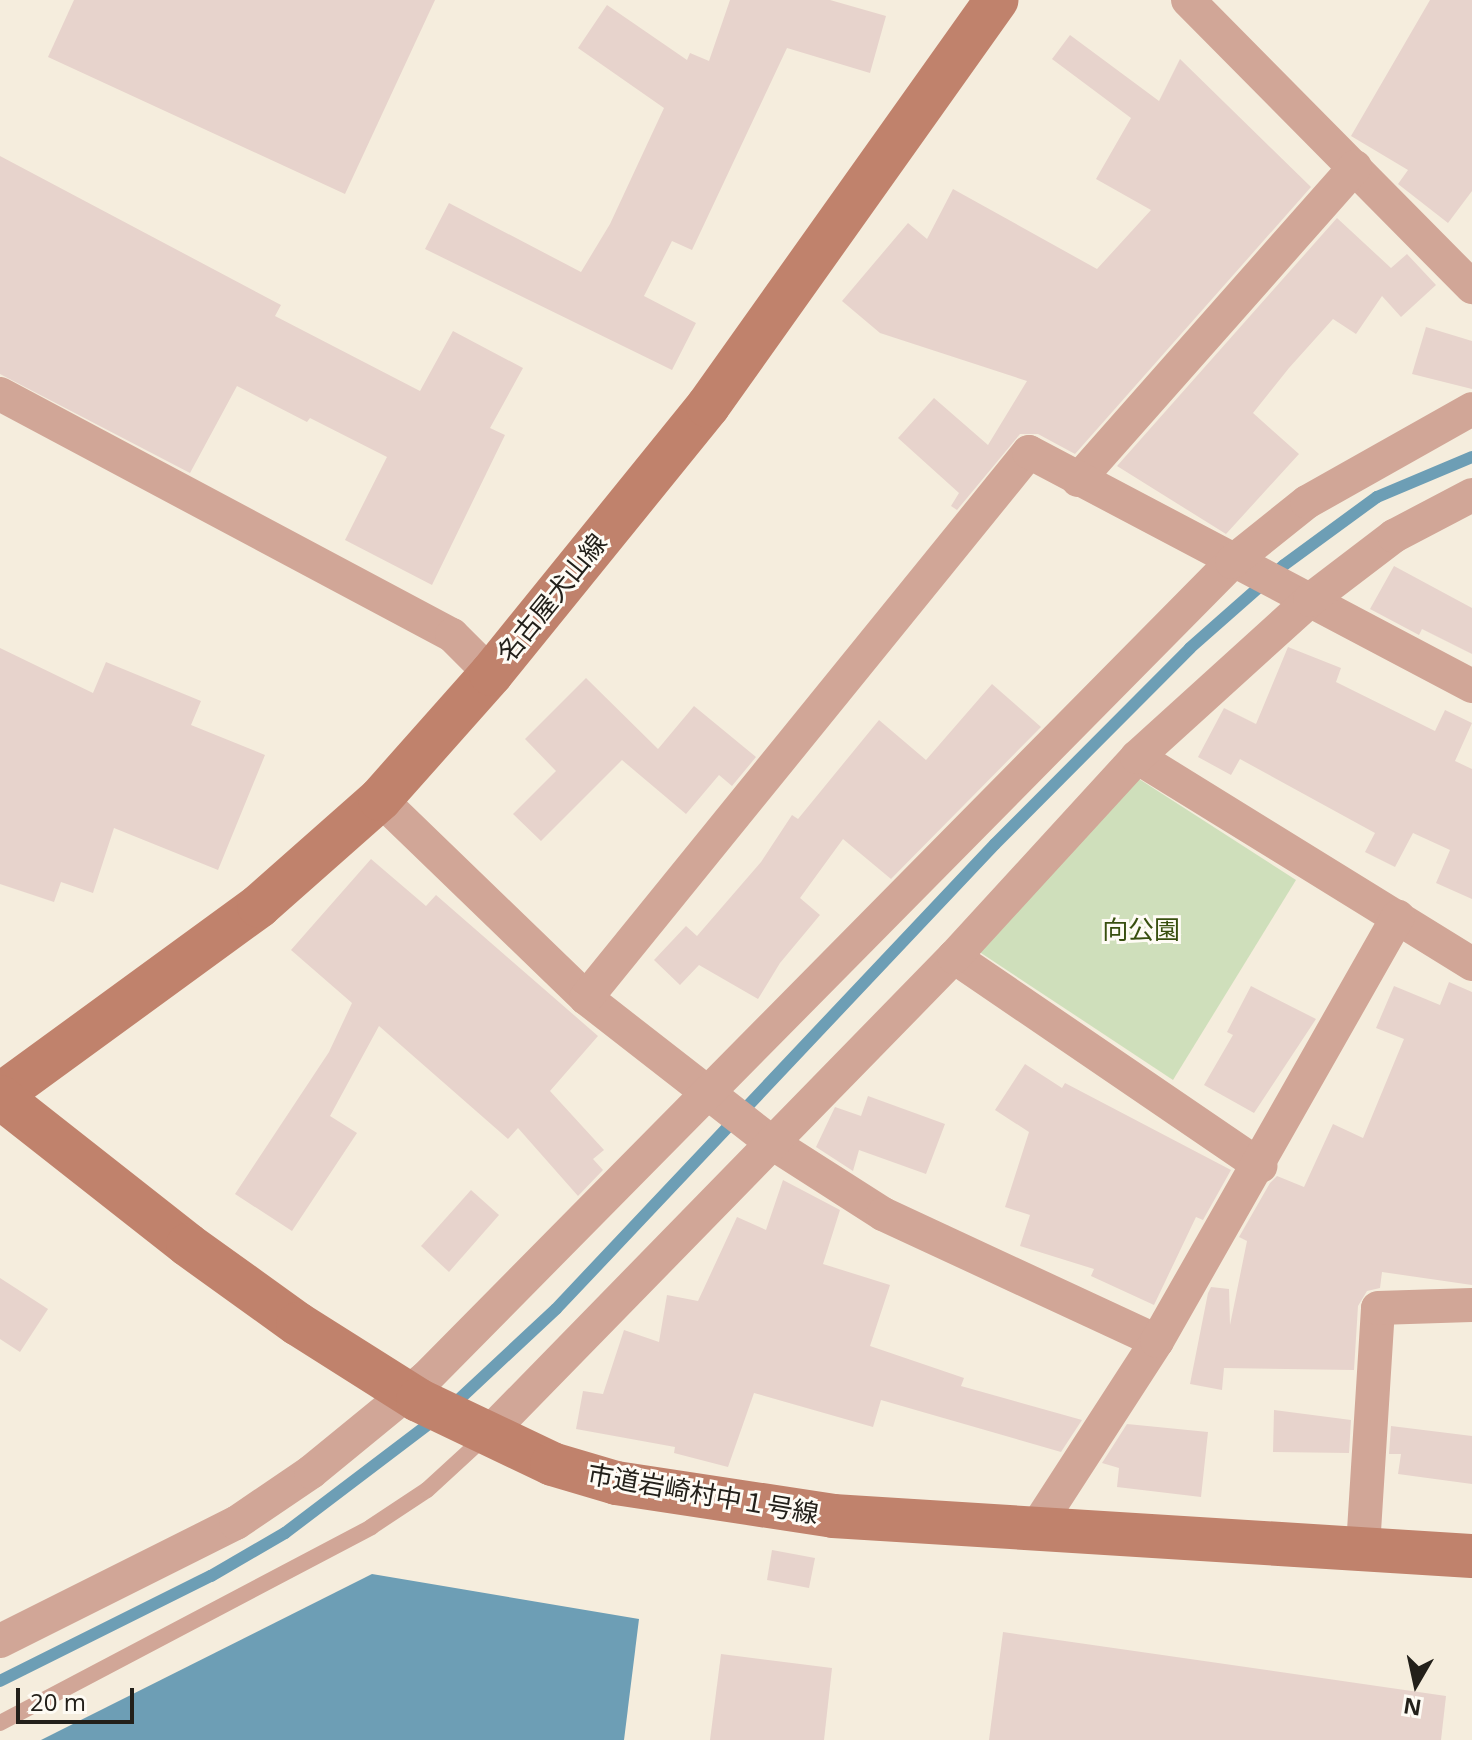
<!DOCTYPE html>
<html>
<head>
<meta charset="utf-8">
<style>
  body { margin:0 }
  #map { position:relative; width:1472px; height:1740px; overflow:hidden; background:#f5eddd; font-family:"Open Sans","Noto Sans JP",sans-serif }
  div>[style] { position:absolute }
  .green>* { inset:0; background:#cfdfbb }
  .water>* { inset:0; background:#6d9eb5 }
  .stream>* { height:12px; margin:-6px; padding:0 6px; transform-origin:6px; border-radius:6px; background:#6d9eb5 }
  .building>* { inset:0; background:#e7d3cc }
  .lane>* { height:16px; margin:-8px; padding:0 8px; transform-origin:8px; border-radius:8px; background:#d1a697 }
  .street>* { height:34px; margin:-17px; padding:0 17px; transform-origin:17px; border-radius:17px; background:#d1a697 }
  .secondary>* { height:44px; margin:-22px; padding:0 22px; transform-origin:22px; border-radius:22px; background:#c0826c }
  span { translate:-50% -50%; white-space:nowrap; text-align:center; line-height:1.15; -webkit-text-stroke:6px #fefbf4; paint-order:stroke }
  .street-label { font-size:26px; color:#23201a }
  .park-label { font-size:26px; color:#384f0f }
  .north { position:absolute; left:1376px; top:1644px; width:80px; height:80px; -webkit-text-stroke:6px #fefbf4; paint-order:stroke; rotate:189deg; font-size:22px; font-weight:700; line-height:32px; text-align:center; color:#23201a }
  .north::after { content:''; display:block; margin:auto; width:28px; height:36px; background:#23201a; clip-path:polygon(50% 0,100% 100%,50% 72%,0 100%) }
  .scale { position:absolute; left:16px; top:1688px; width:118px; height:36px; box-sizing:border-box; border:4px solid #23201a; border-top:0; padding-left:10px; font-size:24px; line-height:28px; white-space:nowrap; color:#23201a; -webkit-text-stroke:6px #fefbf4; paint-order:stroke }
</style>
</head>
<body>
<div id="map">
  <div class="green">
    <div style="clip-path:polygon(1136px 777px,1296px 880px,1173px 1080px,978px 951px)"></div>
  </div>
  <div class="water">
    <div style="clip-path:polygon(372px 1574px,639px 1619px,624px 1740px,41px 1740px)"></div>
  </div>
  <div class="stream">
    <div style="left:452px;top:1406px;width:142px;rotate:-43deg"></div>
    <div style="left:556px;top:1309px;width:639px;rotate:-46.65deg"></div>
    <div style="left:995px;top:844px;width:276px;rotate:-45.1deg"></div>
    <div style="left:1190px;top:648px;width:125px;rotate:-41.4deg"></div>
    <div style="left:1284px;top:565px;width:115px;rotate:-36.2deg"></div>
    <div style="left:1377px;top:497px;width:103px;rotate:-22.8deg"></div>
    <div style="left:0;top:1681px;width:236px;rotate:-26.5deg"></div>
    <div style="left:211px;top:1576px;width:86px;rotate:-30.2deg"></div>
    <div style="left:285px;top:1533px;width:192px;rotate:-37.2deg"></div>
  </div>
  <div class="building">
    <div style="clip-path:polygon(74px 0,435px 0,345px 194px,48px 57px)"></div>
    <div style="clip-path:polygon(730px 0,830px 0,886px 16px,870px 73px,787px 48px,692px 250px,672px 241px,644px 296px,696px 323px,672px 370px,425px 249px,449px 203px,581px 272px,610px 224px,664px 108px,578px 48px,607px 5px,687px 60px,690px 53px,709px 61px)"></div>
    <div style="clip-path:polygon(1430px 0,1472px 0,1472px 191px,1448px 223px,1398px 184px,1408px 170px,1351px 136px)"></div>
    <div style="clip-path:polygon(1070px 35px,1159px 101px,1180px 59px,1311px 187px,1075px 454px,1038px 434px,1020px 434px,957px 510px,951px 506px,959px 493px,898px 438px,934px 398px,988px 445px,1027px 381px,880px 333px,842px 301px,908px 223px,927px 239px,953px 189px,1097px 269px,1151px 210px,1096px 179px,1131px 118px,1052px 59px)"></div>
    <div style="clip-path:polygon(0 156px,281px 305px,275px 316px,420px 391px,453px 331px,523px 368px,490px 428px,505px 435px,432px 585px,345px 540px,387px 457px,310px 418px,307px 422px,237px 386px,190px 473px,0 374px)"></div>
    <div style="clip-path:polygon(1337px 218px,1391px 268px,1407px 254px,1436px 285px,1401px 317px,1382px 296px,1356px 334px,1333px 319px,1289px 368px,1253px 413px,1299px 454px,1226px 534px,1117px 466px)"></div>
    <div style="clip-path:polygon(1426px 327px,1472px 341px,1472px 389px,1412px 374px)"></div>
    <div style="clip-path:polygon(1394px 566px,1472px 608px,1472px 654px,1422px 629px,1419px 635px,1370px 609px)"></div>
    <div style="clip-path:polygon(1288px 647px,1341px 668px,1336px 682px,1435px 731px,1445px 710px,1472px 723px,1455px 761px,1472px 769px,1472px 899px,1436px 883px,1450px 850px,1413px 833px,1395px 867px,1365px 852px,1375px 833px,1240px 759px,1231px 775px,1198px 757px,1224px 708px,1256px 724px)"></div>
    <div style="clip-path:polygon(0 648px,93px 693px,106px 662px,201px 701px,191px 725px,265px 755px,218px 870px,114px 828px,93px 893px,61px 882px,54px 902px,0 884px)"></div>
    <div style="clip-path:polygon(586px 678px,658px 749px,694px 706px,756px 757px,732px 786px,719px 775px,686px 814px,622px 760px,541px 841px,513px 814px,556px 771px,525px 739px)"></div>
    <div style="clip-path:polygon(992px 684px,1041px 727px,891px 879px,843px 839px,800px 898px,820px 915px,780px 963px,758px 999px,699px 965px,680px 985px,654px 960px,686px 926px,697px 936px,761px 862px,792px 815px,798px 819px,879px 720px,926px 760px)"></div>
    <div style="clip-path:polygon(371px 859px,426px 906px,436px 895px,598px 1036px,550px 1091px,604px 1150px,593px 1159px,603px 1170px,578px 1196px,518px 1128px,508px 1139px,379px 1026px,330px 1116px,357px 1133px,292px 1231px,235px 1194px,329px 1052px,352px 1003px,291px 950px)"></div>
    <div style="clip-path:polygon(1449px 982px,1472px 992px,1472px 1285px,1382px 1272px,1380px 1288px,1367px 1291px,1358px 1306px,1354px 1370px,1224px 1368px,1222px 1390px,1190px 1384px,1208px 1293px,1211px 1287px,1229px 1289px,1230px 1325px,1247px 1241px,1239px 1237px,1270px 1183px,1277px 1176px,1304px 1187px,1333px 1124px,1363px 1138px,1404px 1039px,1376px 1028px,1394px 986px,1440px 1005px)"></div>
    <div style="clip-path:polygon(1251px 986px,1316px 1019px,1254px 1113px,1204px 1085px,1233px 1035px,1227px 1032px)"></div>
    <div style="clip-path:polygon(1025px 1064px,1062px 1088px,1065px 1083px,1231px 1170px,1203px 1220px,1196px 1217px,1154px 1305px,1091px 1276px,1094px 1269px,1020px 1246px,1030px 1215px,1005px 1207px,1029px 1132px,995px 1110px)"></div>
    <div style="clip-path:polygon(868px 1096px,945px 1124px,926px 1174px,859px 1150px,853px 1171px,816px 1147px,835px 1107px,861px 1116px)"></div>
    <div style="clip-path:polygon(783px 1180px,840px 1210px,823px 1264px,890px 1285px,870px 1346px,964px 1378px,961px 1386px,1082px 1420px,1061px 1452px,881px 1400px,873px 1427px,754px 1393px,728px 1467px,674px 1453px,675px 1447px,576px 1429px,583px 1391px,603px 1394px,624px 1330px,659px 1342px,667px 1295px,698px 1301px,737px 1217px,766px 1230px)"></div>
    <div style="clip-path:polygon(471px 1190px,499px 1215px,449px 1272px,421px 1246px)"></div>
    <div style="clip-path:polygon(0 1278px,48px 1309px,20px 1352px,0 1339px)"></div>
    <div style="clip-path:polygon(1274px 1410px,1351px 1420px,1349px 1453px,1273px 1452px)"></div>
    <div style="clip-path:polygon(1127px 1424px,1208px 1432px,1201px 1497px,1117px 1487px,1119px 1468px,1102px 1463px)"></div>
    <div style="clip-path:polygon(1391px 1426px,1472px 1436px,1472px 1484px,1398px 1474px,1401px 1454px,1389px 1454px)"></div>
    <div style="clip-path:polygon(772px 1550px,815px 1558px,809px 1588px,767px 1580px)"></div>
    <div style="clip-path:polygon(1003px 1632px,1446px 1696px,1441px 1740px,989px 1740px)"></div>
    <div style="clip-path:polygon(721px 1654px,832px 1668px,824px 1740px,710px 1740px)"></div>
  </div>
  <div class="lane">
    <div style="left:0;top:1723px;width:420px;rotate:-27.8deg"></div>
    <div style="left:371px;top:1527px;width:67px;rotate:-33.5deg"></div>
    <div style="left:427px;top:1490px;width:80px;rotate:-42.5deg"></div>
  </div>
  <div class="street">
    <div style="left:1188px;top:0;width:404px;rotate:45.3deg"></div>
    <div style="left:0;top:394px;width:512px;rotate:28.07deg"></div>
    <div style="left:452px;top:635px;width:55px;rotate:45deg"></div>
    <div style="left:1078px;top:480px;width:418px;rotate:-48.5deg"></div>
    <div style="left:1137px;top:757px;width:394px;rotate:31.7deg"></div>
    <div style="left:380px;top:799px;width:286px;rotate:44deg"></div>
    <div style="left:586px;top:998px;width:236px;rotate:37.9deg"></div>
    <div style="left:772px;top:1143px;width:132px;rotate:32.6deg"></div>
    <div style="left:883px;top:1214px;width:302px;rotate:24.9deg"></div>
    <div style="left:954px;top:957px;width:371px;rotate:34.3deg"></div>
    <div style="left:586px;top:998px;width:703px;rotate:-50.95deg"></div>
    <div style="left:1029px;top:452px;width:501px;rotate:27.84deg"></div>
    <div style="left:486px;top:1436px;width:670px;rotate:-45.67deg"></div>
    <div style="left:954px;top:957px;width:271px;rotate:-47.5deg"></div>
    <div style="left:1137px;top:757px;width:234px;rotate:-42.2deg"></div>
    <div style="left:1310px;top:600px;width:106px;rotate:-37.3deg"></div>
    <div style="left:1394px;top:536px;width:88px;rotate:-27.7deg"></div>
    <div style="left:1036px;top:1528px;width:223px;rotate:-57.1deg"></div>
    <div style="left:1157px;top:1341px;width:488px;rotate:-60.4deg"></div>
    <div style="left:1363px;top:1547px;width:239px;rotate:-86.4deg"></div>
    <div style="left:1378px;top:1308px;width:94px;rotate:-1.8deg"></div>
    <div style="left:0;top:1641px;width:264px;rotate:-26.6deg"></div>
    <div style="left:236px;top:1523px;width:91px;rotate:-34.2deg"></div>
    <div style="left:311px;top:1472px;width:149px;rotate:-39.3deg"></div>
    <div style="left:426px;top:1378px;width:1147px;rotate:-45.35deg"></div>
    <div style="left:1232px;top:562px;width:96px;rotate:-38.7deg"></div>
    <div style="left:1307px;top:502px;width:189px;rotate:-29.4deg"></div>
  </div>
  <div class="secondary">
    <div style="left:0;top:1095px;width:321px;rotate:-36.1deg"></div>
    <div style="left:259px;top:906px;width:162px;rotate:-41.5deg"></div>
    <div style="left:380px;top:799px;width:167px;rotate:-48.4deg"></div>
    <div style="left:491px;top:674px;width:345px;rotate:-51deg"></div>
    <div style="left:708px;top:406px;width:498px;rotate:-54.6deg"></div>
    <div style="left:0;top:1097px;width:239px;rotate:38.2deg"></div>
    <div style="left:188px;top:1245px;width:135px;rotate:35.7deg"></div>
    <div style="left:298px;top:1324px;width:142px;rotate:32.3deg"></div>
    <div style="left:418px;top:1400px;width:148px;rotate:25.5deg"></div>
    <div style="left:552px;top:1464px;width:67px;rotate:16.5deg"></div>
    <div style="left:616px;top:1483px;width:219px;rotate:8.6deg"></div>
    <div style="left:833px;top:1516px;width:640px;rotate:3.58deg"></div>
  </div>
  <div class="street-label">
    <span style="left:552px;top:598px;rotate:-51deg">名古屋犬山線</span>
    <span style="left:703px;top:1494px;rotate:10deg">市道岩崎村中１号線</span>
  </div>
  <div class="park-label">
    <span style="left:1141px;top:930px">向公園</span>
  </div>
  <div class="north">N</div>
  <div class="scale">20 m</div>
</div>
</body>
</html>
